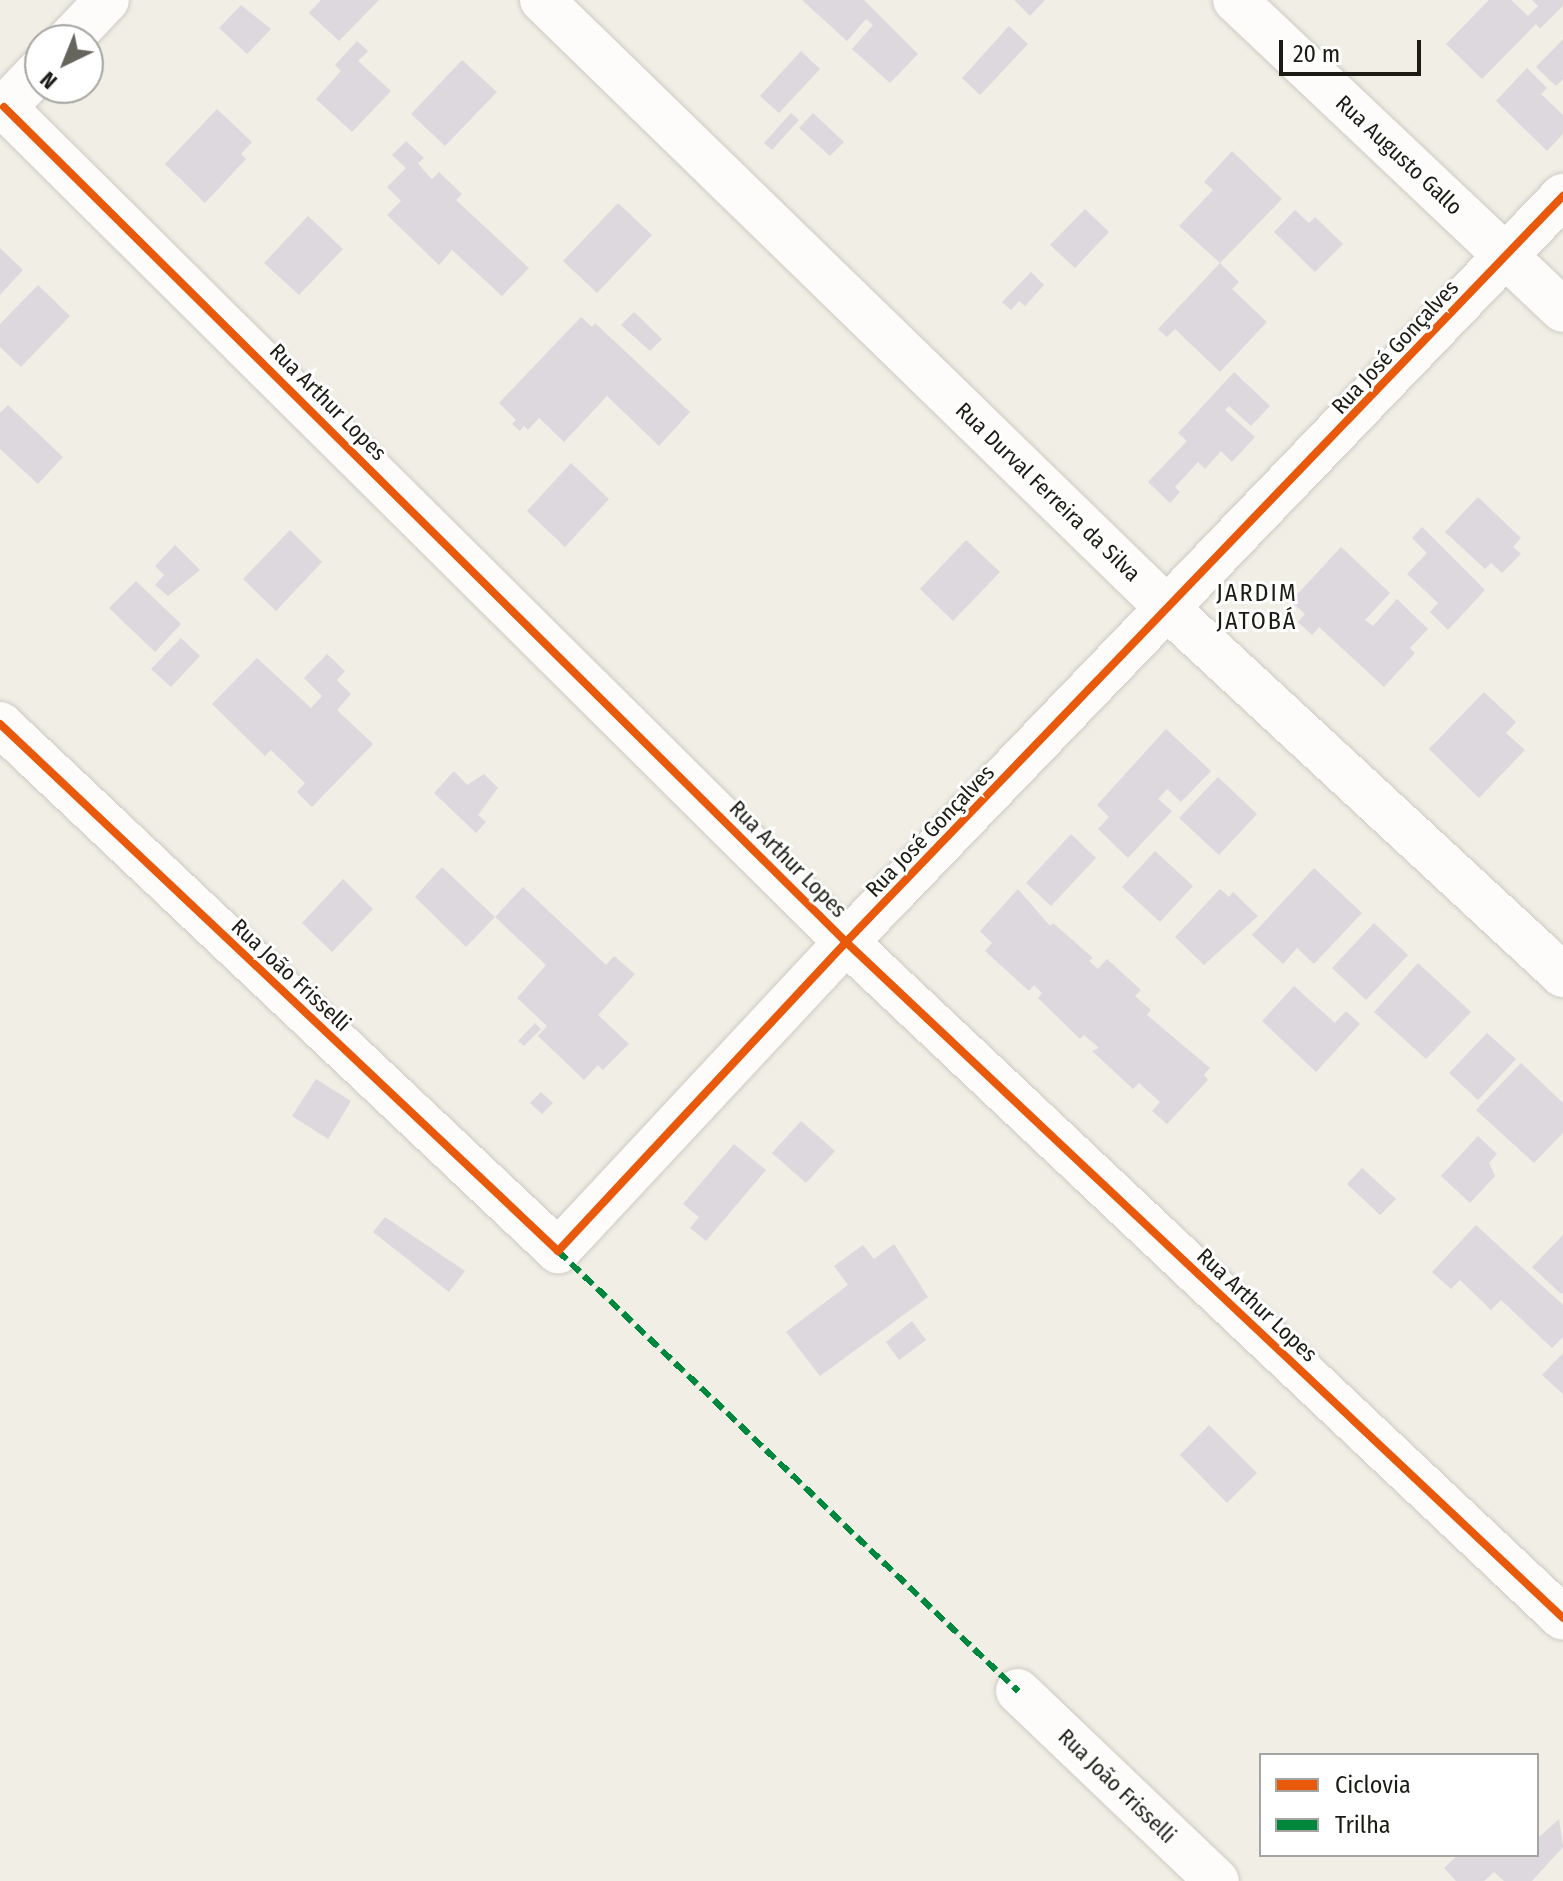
<!DOCTYPE html>
<html>
<head>
<meta charset="utf-8">
<style>
  body { margin:0 }
  #map { position:relative; width:1563px; height:1881px; overflow:hidden; background:#f0eee5; font-family:"Fira Sans Condensed",sans-serif }
  div>[style] { position:absolute }
  .building>* { inset:0; background:#dcd8de }
  .roads { filter:drop-shadow(0 0 2px #cccbc3) drop-shadow(0 0 2px #cccbc3) }
  .street>* { height:44px; margin:-22px; padding:0 22px; transform-origin:22px; border-radius:22px; background:#fdfcfb }
  .quiet>* { height:6px; margin-top:-3px; transform-origin:0; background:repeating-linear-gradient(90deg,#00873e 0 12px,transparent 0 18px) }
  .cycleway>* { height:8px; margin:-4px; padding:0 4px; transform-origin:4px; border-radius:4px; background:#e8590c }
  span { translate:-50% -50%; white-space:nowrap; text-align:center; line-height:1.15; -webkit-text-stroke:6px #fefffe; paint-order:stroke }
  .street-label { font-size:22px; color:#1c1b14 }
  .neighbourhood-label { font-size:24px; color:#1c1b14; letter-spacing:2px }
  .legend { position:absolute; left:1259px; top:1753px; width:280px; height:104px; box-sizing:border-box; background:#fefffe; border:2px solid #a4a4a0; margin:0; padding:10px 14px; list-style:none; font-size:24px; color:#1c1b14 }
  .legend li { display:flex; align-items:center; gap:16px; height:40px }
  .legend b { width:40px; border:2px solid #a4a4a0 }
  .north { position:absolute; left:24px; top:24px; width:80px; height:80px; box-sizing:border-box; background:#fefffe; border:2px solid #a4a4a0; border-radius:50%; rotate:223deg; font-size:22px; font-weight:700; line-height:32px; text-align:center; color:#1c1b14 }
  .north::after { content:''; display:block; margin:auto; width:28px; height:36px; background:#66655d; clip-path:polygon(50% 0,100% 100%,50% 72%,0 100%) }
  .scale { position:absolute; left:1279px; top:40px; width:142px; height:36px; box-sizing:border-box; border:4px solid #1c1b14; border-top:0; padding-left:10px; font-size:24px; line-height:28px; white-space:nowrap; color:#1c1b14; -webkit-text-stroke:6px #fefffe; paint-order:stroke }
</style>
</head>
<body>
<div id="map">
  <div class="building">
    <div style="clip-path:polygon(321px 0,379px 0,339px 41px,309px 13px)"></div>
    <div style="clip-path:polygon(802px 0,864px 0,918px 54px,890px 83px,852px 49px,873px 25px,866px 19px,847px 41px)"></div>
    <div style="clip-path:polygon(1014px 0,1045px 0,1030px 16px)"></div>
    <div style="clip-path:polygon(1489px 0,1511px 0,1528px 16px,1538px 6px,1532px 0,1563px 0,1563px 6px,1540px 29px,1536px 24px,1482px 79px,1446px 44px)"></div>
    <div style="clip-path:polygon(241px 5px,271px 29px,247px 54px,219px 28px)"></div>
    <div style="clip-path:polygon(1009px 26px,1028px 44px,980px 95px,962px 78px)"></div>
    <div style="clip-path:polygon(1563px 39px,1563px 79px,1556px 86px,1536px 67px)"></div>
    <div style="clip-path:polygon(357px 41px,368px 51px,358px 61px,391px 91px,352px 132px,316px 99px,341px 71px,335px 65px)"></div>
    <div style="clip-path:polygon(801px 51px,820px 69px,779px 113px,760px 96px)"></div>
    <div style="clip-path:polygon(462px 60px,497px 92px,445px 146px,411px 114px)"></div>
    <div style="clip-path:polygon(1527px 68px,1547px 88px,1541px 94px,1563px 115px,1563px 134px,1547px 151px,1496px 101px)"></div>
    <div style="clip-path:polygon(217px 109px,252px 142px,241px 154px,246px 159px,205px 203px,165px 164px)"></div>
    <div style="clip-path:polygon(791px 113px,799px 120px,772px 150px,764px 143px)"></div>
    <div style="clip-path:polygon(813px 113px,844px 142px,830px 156px,799px 128px)"></div>
    <div style="clip-path:polygon(406px 141px,424px 158px,418px 163px,426px 173px,432px 179px,439px 172px,462px 194px,456px 200px,529px 268px,502px 296px,452px 250px,439px 265px,387px 215px,401px 201px,387px 187px,406px 168px,392px 155px)"></div>
    <div style="clip-path:polygon(1232px 151px,1282px 199px,1220px 263px,1179px 226px,1213px 190px,1204px 182px)"></div>
    <div style="clip-path:polygon(618px 203px,652px 235px,597px 293px,563px 261px)"></div>
    <div style="clip-path:polygon(1085px 209px,1109px 232px,1075px 268px,1050px 245px)"></div>
    <div style="clip-path:polygon(1295px 210px,1309px 223px,1315px 217px,1343px 244px,1315px 272px,1274px 232px)"></div>
    <div style="clip-path:polygon(308px 216px,343px 249px,299px 295px,264px 263px)"></div>
    <div style="clip-path:polygon(0 248px,23px 270px,0 295px)"></div>
    <div style="clip-path:polygon(1220px 263px,1239px 282px,1232px 289px,1267px 322px,1220px 372px,1175px 329px,1167px 337px,1158px 329px)"></div>
    <div style="clip-path:polygon(1031px 272px,1044px 285px,1025px 306px,1019px 301px,1011px 310px,1002px 302px)"></div>
    <div style="clip-path:polygon(38px 285px,70px 316px,21px 367px,0 347px,0 324px)"></div>
    <div style="clip-path:polygon(634px 312px,662px 339px,650px 351px,621px 325px)"></div>
    <div style="clip-path:polygon(581px 317px,592px 327px,595px 323px,690px 412px,659px 446px,607px 396px,564px 442px,539px 418px,528px 430px,524px 426px,520px 431px,512px 424px,516px 420px,499px 403px)"></div>
    <div style="clip-path:polygon(1234px 372px,1270px 406px,1251px 426px,1229px 406px,1225px 410px,1255px 437px,1232px 462px,1221px 451px,1205px 469px,1198px 462px,1175px 487px,1180px 492px,1170px 503px,1148px 482px,1187px 441px,1178px 433px)"></div>
    <div style="clip-path:polygon(8px 405px,63px 457px,38px 484px,0 449px,0 413px)"></div>
    <div style="clip-path:polygon(571px 463px,609px 499px,565px 547px,527px 511px)"></div>
    <div style="clip-path:polygon(1478px 497px,1521px 538px,1513px 547px,1521px 554px,1502px 573px,1491px 563px,1485px 569px,1445px 532px)"></div>
    <div style="clip-path:polygon(1422px 527px,1485px 590px,1448px 630px,1430px 612px,1438px 603px,1407px 574px,1427px 553px,1412px 538px)"></div>
    <div style="clip-path:polygon(290px 530px,322px 562px,276px 611px,243px 579px)"></div>
    <div style="clip-path:polygon(966px 540px,1000px 572px,953px 621px,920px 589px)"></div>
    <div style="clip-path:polygon(175px 545px,200px 570px,168px 596px,155px 585px,164px 575px,155px 566px)"></div>
    <div style="clip-path:polygon(1341px 547px,1390px 593px,1365px 620px,1373px 626px,1397px 599px,1428px 629px,1410px 648px,1415px 653px,1384px 687px,1319px 627px,1312px 635px,1298px 622px,1305px 614px,1291px 601px)"></div>
    <div style="clip-path:polygon(136px 581px,181px 624px,155px 652px,109px 608px)"></div>
    <div style="clip-path:polygon(181px 638px,200px 656px,171px 687px,151px 669px)"></div>
    <div style="clip-path:polygon(327px 654px,345px 671px,337px 680px,351px 694px,337px 710px,373px 744px,312px 807px,297px 792px,305px 783px,271px 750px,265px 756px,212px 704px,257px 658px,311px 708px,322px 696px,304px 678px)"></div>
    <div style="clip-path:polygon(1484px 692px,1516px 722px,1506px 733px,1525px 750px,1479px 798px,1429px 749px)"></div>
    <div style="clip-path:polygon(1166px 729px,1211px 771px,1181px 802px,1167px 789px,1158px 799px,1172px 811px,1128px 858px,1098px 829px,1109px 817px,1097px 805px)"></div>
    <div style="clip-path:polygon(454px 771px,467px 785px,484px 774px,498px 788px,478px 815px,486px 822px,476px 833px,434px 793px)"></div>
    <div style="clip-path:polygon(1218px 777px,1257px 814px,1219px 855px,1179px 818px)"></div>
    <div style="clip-path:polygon(1071px 834px,1096px 858px,1051px 906px,1026px 883px)"></div>
    <div style="clip-path:polygon(1155px 851px,1193px 886px,1160px 922px,1122px 887px)"></div>
    <div style="clip-path:polygon(442px 867px,495px 917px,466px 947px,415px 897px)"></div>
    <div style="clip-path:polygon(1314px 868px,1362px 913px,1314px 964px,1297px 948px,1283px 964px,1252px 935px)"></div>
    <div style="clip-path:polygon(343px 879px,373px 909px,332px 952px,302px 923px)"></div>
    <div style="clip-path:polygon(523px 887px,606px 965px,614px 956px,635px 974px,598px 1015px,629px 1044px,603px 1070px,598px 1065px,584px 1080px,538px 1036px,547px 1026px,517px 998px,546px 965px,495px 917px)"></div>
    <div style="clip-path:polygon(1018px 889px,1050px 926px,1053px 923px,1093px 958px,1089px 961px,1098px 969px,1107px 959px,1141px 990px,1135px 996px,1151px 1010px,1147px 1015px,1210px 1068px,1204px 1075px,1208px 1080px,1167px 1124px,1152px 1111px,1160px 1102px,1139px 1083px,1133px 1089px,1092px 1051px,1099px 1048px,1084px 1035px,1080px 1039px,1038px 998px,1042px 993px,1034px 985px,1029px 991px,985px 951px,992px 943px,980px 931px)"></div>
    <div style="clip-path:polygon(1220px 889px,1229px 897px,1233px 892px,1258px 916px,1204px 965px,1175px 937px)"></div>
    <div style="clip-path:polygon(1374px 923px,1408px 955px,1366px 1000px,1332px 968px)"></div>
    <div style="clip-path:polygon(1418px 963px,1471px 1012px,1426px 1059px,1374px 1012px)"></div>
    <div style="clip-path:polygon(1294px 986px,1335px 1023px,1346px 1011px,1360px 1024px,1316px 1072px,1262px 1021px)"></div>
    <div style="clip-path:polygon(535px 1023px,541px 1029px,524px 1046px,518px 1041px)"></div>
    <div style="clip-path:polygon(1487px 1033px,1516px 1059px,1478px 1100px,1449px 1073px)"></div>
    <div style="clip-path:polygon(1521px 1063px,1563px 1103px,1563px 1133px,1534px 1163px,1476px 1110px)"></div>
    <div style="clip-path:polygon(316px 1079px,351px 1101px,328px 1139px,292px 1116px)"></div>
    <div style="clip-path:polygon(541px 1092px,553px 1103px,542px 1114px,530px 1103px)"></div>
    <div style="clip-path:polygon(801px 1121px,835px 1151px,806px 1183px,772px 1153px)"></div>
    <div style="clip-path:polygon(1478px 1136px,1497px 1154px,1489px 1163px,1495px 1176px,1470px 1203px,1441px 1176px)"></div>
    <div style="clip-path:polygon(734px 1144px,766px 1170px,706px 1241px,690px 1228px,699px 1217px,683px 1204px)"></div>
    <div style="clip-path:polygon(1362px 1168px,1396px 1199px,1380px 1215px,1347px 1184px)"></div>
    <div style="clip-path:polygon(385px 1217px,465px 1271px,449px 1292px,373px 1232px)"></div>
    <div style="clip-path:polygon(1476px 1225px,1563px 1305px,1563px 1337px,1552px 1348px,1501px 1300px,1491px 1310px,1460px 1280px,1451px 1289px,1432px 1272px)"></div>
    <div style="clip-path:polygon(1563px 1235px,1563px 1293px,1561px 1294px,1532px 1267px)"></div>
    <div style="clip-path:polygon(894px 1244px,928px 1297px,820px 1376px,786px 1332px,848px 1285px,834px 1266px,863px 1245px,874px 1259px)"></div>
    <div style="clip-path:polygon(912px 1321px,926px 1340px,899px 1360px,886px 1342px)"></div>
    <div style="clip-path:polygon(1563px 1353px,1563px 1394px,1542px 1375px)"></div>
    <div style="clip-path:polygon(1209px 1425px,1257px 1473px,1227px 1503px,1180px 1455px)"></div>
    <div style="clip-path:polygon(1559px 1819px,1563px 1847px,1532px 1881px,1504px 1881px,1494px 1872px,1484px 1881px,1456px 1881px,1444px 1868px,1458px 1855px,1537px 1855px,1537px 1839px)"></div>
  </div>
  <div class="roads">
    <div class="street">
      <div style="left:542px;top:0;width:876px;rotate:44.21deg"></div>
      <div style="left:1170px;top:611px;width:536px;rotate:42.81deg"></div>
      <div style="left:1235px;top:0;width:451px;rotate:43.4deg"></div>
      <div style="left:69px;top:40px;width:55px;rotate:-46.5deg"></div>
      <div style="left:4px;top:107px;width:1186px;rotate:44.76deg"></div>
      <div style="left:846px;top:942px;width:985px;rotate:43.31deg"></div>
      <div style="left:0;top:112px;width:58px;rotate:-46.4deg"></div>
      <div style="left:0;top:724px;width:768px;rotate:43.36deg"></div>
      <div style="left:558px;top:1251px;width:422px;rotate:-47deg"></div>
      <div style="left:846px;top:942px;width:1035px;rotate:-46.14deg"></div>
      <div style="left:1018px;top:1691px;width:275px;rotate:43.7deg"></div>
    </div>
  </div>
  <div class="quiet">
    <div style="left:558px;top:1251px;width:637px;rotate:43.73deg"></div>
  </div>
  <div class="cycleway">
    <div style="left:4px;top:107px;width:1186px;rotate:44.76deg"></div>
    <div style="left:846px;top:942px;width:985px;rotate:43.31deg"></div>
    <div style="left:0;top:724px;width:768px;rotate:43.36deg"></div>
    <div style="left:558px;top:1251px;width:422px;rotate:-47deg"></div>
    <div style="left:846px;top:942px;width:1035px;rotate:-46.14deg"></div>
  </div>
  <div class="street-label">
    <span style="left:1399px;top:155px;rotate:43deg">Rua Augusto Gallo</span>
    <span style="left:1395px;top:347px;rotate:-47deg">Rua José Gonçalves</span>
    <span style="left:328px;top:402px;rotate:45deg">Rua Arthur Lopes</span>
    <span style="left:1048px;top:492px;rotate:44deg">Rua Durval Ferreira da Silva</span>
    <span style="left:930px;top:831px;rotate:-46deg">Rua José Gonçalves</span>
    <span style="left:788px;top:859px;rotate:45deg">Rua Arthur Lopes</span>
    <span style="left:291px;top:975px;rotate:43deg">Rua João Frisselli</span>
    <span style="left:1257px;top:1305px;rotate:43deg">Rua Arthur Lopes</span>
    <span style="left:1117px;top:1786px;rotate:44deg">Rua João Frisselli</span>
  </div>
  <div class="neighbourhood-label">
    <span style="left:1257px;top:608px">JARDIM<br>JATOBÁ</span>
  </div>
  <ul class="legend">
  <li><b style="height:10px;background:#e8590c"></b>Ciclovia</li>
  <li><b style="height:10px;background:#00873e"></b>Trilha</li>
  </ul>
  <div class="north">N</div>
  <div class="scale">20 m</div>
</div>
</body>
</html>
